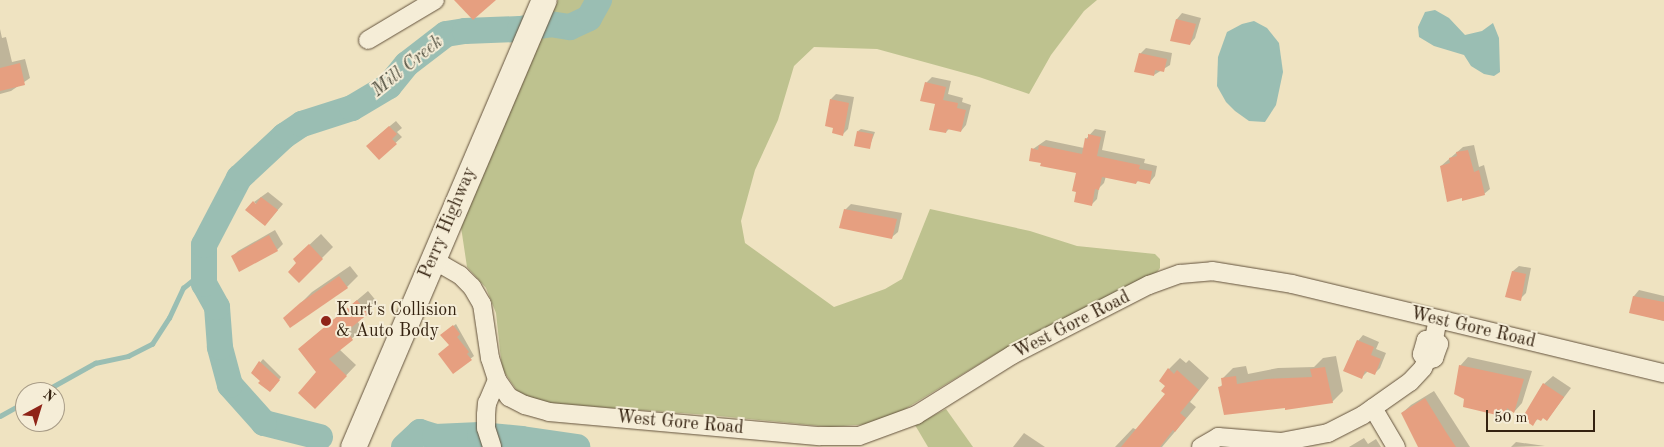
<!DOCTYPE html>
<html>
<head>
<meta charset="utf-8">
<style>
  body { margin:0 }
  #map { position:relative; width:1664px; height:447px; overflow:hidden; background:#efe3c1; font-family:"Old Standard TT",serif }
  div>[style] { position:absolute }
  .green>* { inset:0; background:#bec28f }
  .water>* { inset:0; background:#9abeb3 }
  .shadow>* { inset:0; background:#0003 }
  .stream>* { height:4.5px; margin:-2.25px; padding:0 2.25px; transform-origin:2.25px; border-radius:2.25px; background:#9abeb3 }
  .river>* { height:26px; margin:-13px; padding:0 13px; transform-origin:13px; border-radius:13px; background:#9abeb3 }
  .building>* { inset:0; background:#e69f80 }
  .roads { filter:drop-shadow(0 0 1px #63523c) drop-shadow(0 0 1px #63523c) }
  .minor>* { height:18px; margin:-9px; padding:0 9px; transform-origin:9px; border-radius:9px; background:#f5edd7 }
  .secondary>* { height:25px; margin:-12.5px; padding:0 12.5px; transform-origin:12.5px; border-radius:12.5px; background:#f5edd7 }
  .dots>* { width:14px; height:14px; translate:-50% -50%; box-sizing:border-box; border:2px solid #f5edd7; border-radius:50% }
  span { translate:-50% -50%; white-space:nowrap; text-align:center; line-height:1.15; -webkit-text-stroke:4px #f5edd7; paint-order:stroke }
  .street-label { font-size:18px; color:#342210 }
  .poi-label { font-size:18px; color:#342210 }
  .left { translate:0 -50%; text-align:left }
  .water-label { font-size:19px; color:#535141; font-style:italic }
  .north { position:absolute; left:15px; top:382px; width:50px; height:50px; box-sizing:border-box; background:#f5edd7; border:1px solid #a89c87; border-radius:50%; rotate:39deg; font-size:14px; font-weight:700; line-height:20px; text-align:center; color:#342210 }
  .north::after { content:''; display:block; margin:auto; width:18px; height:22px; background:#8f2418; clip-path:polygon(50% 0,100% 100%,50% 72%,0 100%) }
  .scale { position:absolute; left:1486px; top:410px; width:109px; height:22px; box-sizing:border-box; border:2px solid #342210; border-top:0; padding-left:6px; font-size:15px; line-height:18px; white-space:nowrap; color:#342210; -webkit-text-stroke:4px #f5edd7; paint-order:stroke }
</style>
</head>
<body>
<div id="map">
  <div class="green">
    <div style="clip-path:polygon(558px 0,1097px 0,1084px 11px,1051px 55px,1029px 94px,979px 77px,877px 49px,814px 47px,794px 66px,778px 120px,755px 170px,741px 221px,745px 243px,834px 307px,885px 289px,902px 279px,930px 209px,1030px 231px,1077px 246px,1155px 254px,1160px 259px,1160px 268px,1157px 272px,994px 355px,892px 417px,870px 424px,830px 427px,709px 415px,541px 403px,520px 395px,502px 369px,496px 313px,486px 288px,467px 267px,461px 227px)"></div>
    <div style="clip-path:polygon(946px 409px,973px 447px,928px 447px,915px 425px)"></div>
  </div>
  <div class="water">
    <div style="clip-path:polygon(1435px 10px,1449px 18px,1465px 35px,1482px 31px,1493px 23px,1499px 38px,1500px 72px,1494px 76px,1484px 74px,1471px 66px,1464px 55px,1434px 46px,1419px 37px,1418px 27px,1425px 12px)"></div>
    <div style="clip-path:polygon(1254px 21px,1267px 28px,1279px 43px,1283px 72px,1276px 105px,1265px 122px,1249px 121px,1235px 111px,1226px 102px,1217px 86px,1218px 57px,1227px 32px,1242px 24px)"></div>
  </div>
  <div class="shadow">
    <div style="clip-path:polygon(1182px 13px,1201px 18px,1195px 38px,1190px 44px,1172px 40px,1177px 19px)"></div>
    <div style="clip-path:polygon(0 29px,2px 38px,6px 37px,12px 62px,25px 59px,30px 78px,11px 91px,0 94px)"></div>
    <div style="clip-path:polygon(1146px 48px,1172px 53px,1170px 65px,1154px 75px,1140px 54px)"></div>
    <div style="clip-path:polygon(932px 77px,951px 81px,948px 94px,963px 98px,962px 102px,971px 105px,966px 125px,961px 131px,950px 128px,946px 132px,936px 103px,926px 83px)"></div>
    <div style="clip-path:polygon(836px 94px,854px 97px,848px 129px,843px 134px,831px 99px)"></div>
    <div style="clip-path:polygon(396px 121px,402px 128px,397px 132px,402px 137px,379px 158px,373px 140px)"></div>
    <div style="clip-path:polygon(861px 129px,875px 132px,869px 148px,858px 131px)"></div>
    <div style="clip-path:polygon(1095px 129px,1106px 131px,1102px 150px,1145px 159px,1144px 163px,1157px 166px,1155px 176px,1150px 182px,1139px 180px,1136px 183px,1106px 176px,1104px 183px,1099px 188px,1097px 199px,1091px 205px,1077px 172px,1042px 162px,1033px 149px,1046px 140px,1084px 148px,1086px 139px)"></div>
    <div style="clip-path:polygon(1474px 145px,1479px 167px,1484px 165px,1490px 189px,1484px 194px,1447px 200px,1441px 166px,1463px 147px)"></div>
    <div style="clip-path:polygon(268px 192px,283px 204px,271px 218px,254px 202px)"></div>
    <div style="clip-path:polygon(851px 204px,902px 213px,898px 232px,892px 237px,845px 210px)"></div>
    <div style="clip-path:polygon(275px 230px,283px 244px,277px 250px,233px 256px,238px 251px)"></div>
    <div style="clip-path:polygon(321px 234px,333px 247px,299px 281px,306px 248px)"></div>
    <div style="clip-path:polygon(350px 266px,358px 276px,347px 287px,290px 326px,296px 308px,312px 292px)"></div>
    <div style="clip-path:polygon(1519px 266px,1531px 268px,1526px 293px,1520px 299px,1506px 296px,1513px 271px)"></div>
    <div style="clip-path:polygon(1639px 290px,1664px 296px,1664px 321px,1630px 312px,1634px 296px)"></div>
    <div style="clip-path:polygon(368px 291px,378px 303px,357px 321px,363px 329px,339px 349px,356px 365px,315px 408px,317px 372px,299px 349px)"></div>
    <div style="clip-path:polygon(456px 324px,474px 356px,453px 372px,450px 345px,445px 333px)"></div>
    <div style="clip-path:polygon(1363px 335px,1379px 342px,1376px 349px,1386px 353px,1380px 368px,1374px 374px,1368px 371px,1361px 378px,1358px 341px)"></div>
    <div style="clip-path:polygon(1336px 356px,1343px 391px,1332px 402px,1286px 406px,1220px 387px,1223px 384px,1222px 379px,1233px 368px,1246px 366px,1248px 374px,1278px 368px,1314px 367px,1323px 358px)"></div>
    <div style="clip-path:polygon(1468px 357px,1532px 371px,1522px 403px,1514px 412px,1511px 410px,1505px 415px,1465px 399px,1460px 366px)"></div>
    <div style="clip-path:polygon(1180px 358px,1186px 363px,1189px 360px,1209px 378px,1190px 402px,1196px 407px,1162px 447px,1115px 447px,1133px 428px,1137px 430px,1167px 394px,1169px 369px)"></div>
    <div style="clip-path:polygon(263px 359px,281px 377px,273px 388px,252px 372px)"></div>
    <div style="clip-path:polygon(1553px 376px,1571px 388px,1547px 420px,1543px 417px,1538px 419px,1532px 424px,1544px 384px)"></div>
    <div style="clip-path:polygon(1434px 391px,1470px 447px,1421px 447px,1402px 413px,1411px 405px)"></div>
    <div style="clip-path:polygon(1024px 433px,1045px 447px,1013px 447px)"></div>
    <div style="clip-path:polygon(1364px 438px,1368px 444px,1376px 439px,1381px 447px,1349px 447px)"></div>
    <div style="clip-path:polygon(1516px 442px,1545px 446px,1511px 447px)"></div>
  </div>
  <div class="stream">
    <div style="left:43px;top:392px;width:60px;rotate:-29.1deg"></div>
    <div style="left:95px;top:363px;width:34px;rotate:-12deg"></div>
    <div style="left:128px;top:356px;width:27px;rotate:-27deg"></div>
    <div style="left:152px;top:344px;width:31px;rotate:-57deg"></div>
    <div style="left:169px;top:318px;width:33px;rotate:-65deg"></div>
    <div style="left:183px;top:288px;width:28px;rotate:-39deg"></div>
    <div style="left:0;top:416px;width:29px;rotate:-29deg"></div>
  </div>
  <div class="river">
    <div style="left:320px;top:437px;width:58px;rotate:-166deg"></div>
    <div style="left:264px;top:423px;width:51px;rotate:-131.8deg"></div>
    <div style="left:230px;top:385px;width:39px;rotate:-105deg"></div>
    <div style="left:220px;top:347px;width:40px;rotate:-94.3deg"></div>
    <div style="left:217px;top:307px;width:26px;rotate:-119deg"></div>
    <div style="left:204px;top:284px;width:39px;rotate:-90deg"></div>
    <div style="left:204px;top:245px;width:76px;rotate:-62.4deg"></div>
    <div style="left:239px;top:178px;width:62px;rotate:-43deg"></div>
    <div style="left:284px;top:136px;width:22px;rotate:-34deg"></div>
    <div style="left:302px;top:124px;width:52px;rotate:-17.7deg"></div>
    <div style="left:352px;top:108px;width:43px;rotate:-30.7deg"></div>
    <div style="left:389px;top:86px;width:28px;rotate:-51deg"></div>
    <div style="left:407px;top:64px;width:49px;rotate:-37.6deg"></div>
    <div style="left:446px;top:34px;width:19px;rotate:-9deg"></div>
    <div style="left:465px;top:31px;width:55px;rotate:-2.1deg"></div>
    <div style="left:520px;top:29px;width:30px;rotate:-9deg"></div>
    <div style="left:550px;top:24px;width:20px;rotate:9deg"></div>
    <div style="left:570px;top:27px;width:21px;rotate:-25deg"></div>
    <div style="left:589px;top:18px;width:21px;rotate:-61deg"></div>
    <div style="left:404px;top:447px;width:22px;rotate:-43deg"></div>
    <div style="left:420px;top:432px;width:16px;rotate:18deg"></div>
    <div style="left:435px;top:437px;width:45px;rotate:-2.5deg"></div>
    <div style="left:480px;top:435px;width:42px;rotate:5.4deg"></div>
    <div style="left:522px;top:439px;width:56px;rotate:8.3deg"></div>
  </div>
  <div class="building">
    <div style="clip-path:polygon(454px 0,496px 0,473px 20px)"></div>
    <div style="clip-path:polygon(1176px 19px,1196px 24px,1190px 45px,1170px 41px)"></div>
    <div style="clip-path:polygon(1139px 53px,1167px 59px,1164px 72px,1155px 70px,1154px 76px,1134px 72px)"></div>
    <div style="clip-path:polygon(20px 63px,25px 85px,0 91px,0 68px)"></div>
    <div style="clip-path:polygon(925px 82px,946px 87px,943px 100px,958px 103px,957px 108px,966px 110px,961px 132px,947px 129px,946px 133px,929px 130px,935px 104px,920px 101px)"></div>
    <div style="clip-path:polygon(830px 99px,849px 103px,843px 136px,832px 133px,833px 128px,825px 126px)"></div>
    <div style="clip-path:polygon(389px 126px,397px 134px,392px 139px,397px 144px,379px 160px,366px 146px)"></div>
    <div style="clip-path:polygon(857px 131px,873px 134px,870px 149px,854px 146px)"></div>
    <div style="clip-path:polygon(1088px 134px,1101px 137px,1097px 156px,1140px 165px,1139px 169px,1152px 171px,1150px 184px,1137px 181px,1136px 184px,1102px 177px,1099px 190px,1095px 189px,1092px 206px,1074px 202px,1076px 192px,1072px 191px,1076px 173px,1040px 166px,1041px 163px,1029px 161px,1031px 148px,1038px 150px,1039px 145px,1082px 154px,1085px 138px,1088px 139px)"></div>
    <div style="clip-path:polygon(1468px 150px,1474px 172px,1479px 170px,1485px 195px,1462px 201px,1462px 198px,1447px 202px,1440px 166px,1450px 163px,1449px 158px,1457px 156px,1456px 152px)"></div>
    <div style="clip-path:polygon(261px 197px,278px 210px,265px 226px,245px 210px,253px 201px,256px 204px)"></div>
    <div style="clip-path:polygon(844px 209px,897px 219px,892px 239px,839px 228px)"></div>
    <div style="clip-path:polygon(269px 235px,278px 251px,239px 272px,231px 256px)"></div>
    <div style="clip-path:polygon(309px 244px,323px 259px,299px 283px,288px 272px,296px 263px,293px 259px)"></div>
    <div style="clip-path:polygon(1512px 271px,1526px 274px,1521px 301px,1505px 297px)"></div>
    <div style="clip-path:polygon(339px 276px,348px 288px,290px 328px,283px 318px,300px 303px)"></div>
    <div style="clip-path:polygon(1633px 296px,1664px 302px,1664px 321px,1629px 313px)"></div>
    <div style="clip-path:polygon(357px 300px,368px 314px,347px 331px,353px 340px,329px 359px,347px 376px,315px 409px,298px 393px,316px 372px,298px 349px)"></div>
    <div style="clip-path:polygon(453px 325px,460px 334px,457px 337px,469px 352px,467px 354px,472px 360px,453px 374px,438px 354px,449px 345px,440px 335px)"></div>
    <div style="clip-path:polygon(1357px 340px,1374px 347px,1371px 355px,1381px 359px,1375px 375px,1365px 371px,1362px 379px,1343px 371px)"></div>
    <div style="clip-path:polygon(259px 361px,280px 380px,270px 392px,258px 383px,260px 381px,251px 373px)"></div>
    <div style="clip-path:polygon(1459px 365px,1524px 379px,1514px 413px,1507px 408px,1505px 417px,1463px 407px,1464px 399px,1454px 394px)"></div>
    <div style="clip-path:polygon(1325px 367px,1333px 403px,1285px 410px,1285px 408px,1224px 415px,1218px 387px,1222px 386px,1221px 378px,1236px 376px,1237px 384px,1267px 379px,1312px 377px,1310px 369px)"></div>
    <div style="clip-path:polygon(1168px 368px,1174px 374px,1177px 370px,1199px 390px,1180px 413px,1186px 418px,1175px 432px,1173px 430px,1160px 447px,1121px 447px,1165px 394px,1161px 391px,1165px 386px,1159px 381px)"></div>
    <div style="clip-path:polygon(1543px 383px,1564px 397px,1547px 421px,1543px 418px,1541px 421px,1537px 419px,1533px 426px,1522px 418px)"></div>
    <div style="clip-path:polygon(1425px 398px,1446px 432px,1456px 447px,1418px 447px,1401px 413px)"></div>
  </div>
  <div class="roads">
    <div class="minor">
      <div style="left:368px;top:40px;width:78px;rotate:-30.8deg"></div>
      <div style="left:432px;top:259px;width:32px;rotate:30deg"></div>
      <div style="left:460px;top:275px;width:17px;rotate:45deg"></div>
      <div style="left:472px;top:287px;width:20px;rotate:60deg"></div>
      <div style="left:482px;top:304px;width:55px;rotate:81.6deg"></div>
      <div style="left:490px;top:358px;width:23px;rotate:72deg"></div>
      <div style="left:497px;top:380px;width:25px;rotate:113deg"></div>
      <div style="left:487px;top:403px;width:12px;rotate:95deg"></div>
      <div style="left:486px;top:415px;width:13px;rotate:90deg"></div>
      <div style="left:486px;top:428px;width:20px;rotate:72deg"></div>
      <div style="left:1434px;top:339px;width:8px;rotate:173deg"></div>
      <div style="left:1426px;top:340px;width:15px;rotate:106deg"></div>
      <div style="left:1422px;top:354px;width:8px;rotate:60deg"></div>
      <div style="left:1426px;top:361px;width:9px;rotate:-21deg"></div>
      <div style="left:1434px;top:358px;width:15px;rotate:-70deg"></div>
      <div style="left:1439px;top:344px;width:7px;rotate:-135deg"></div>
      <div style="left:1434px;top:339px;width:20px;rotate:-79deg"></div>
      <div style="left:497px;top:380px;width:21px;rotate:55deg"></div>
      <div style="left:509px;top:397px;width:18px;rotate:27deg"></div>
      <div style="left:525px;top:405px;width:25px;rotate:16deg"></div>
      <div style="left:549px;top:412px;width:272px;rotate:5.1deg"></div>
      <div style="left:820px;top:436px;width:39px"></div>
      <div style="left:859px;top:436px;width:61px;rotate:-20.2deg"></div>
      <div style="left:916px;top:415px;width:113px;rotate:-32deg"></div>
      <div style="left:1012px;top:355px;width:154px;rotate:-27.1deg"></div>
      <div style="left:1149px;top:285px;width:33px;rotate:-20deg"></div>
      <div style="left:1180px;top:274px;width:32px;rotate:-5deg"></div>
      <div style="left:1212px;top:271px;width:81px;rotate:9.2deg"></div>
      <div style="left:1292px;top:284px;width:382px;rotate:13.5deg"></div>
      <div style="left:1373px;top:408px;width:45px;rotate:59.5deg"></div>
      <div style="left:1201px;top:447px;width:20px;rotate:-30deg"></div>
      <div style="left:1218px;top:437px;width:63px;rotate:4.5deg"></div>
      <div style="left:1281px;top:442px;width:48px;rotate:-10.8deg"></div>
      <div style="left:1328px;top:433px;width:39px;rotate:-27deg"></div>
      <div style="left:1363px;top:415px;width:57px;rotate:-35.1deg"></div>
      <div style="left:1410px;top:382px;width:19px;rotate:-47deg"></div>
      <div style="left:1423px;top:368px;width:8px;rotate:-67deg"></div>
    </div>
    <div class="secondary">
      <div style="left:353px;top:447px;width:486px;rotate:-66.9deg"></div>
    </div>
  </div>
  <div class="dots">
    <div style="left:326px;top:321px;background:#8f2418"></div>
  </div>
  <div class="street-label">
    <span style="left:448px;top:223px;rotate:-67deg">Perry Highway</span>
    <span style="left:1072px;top:325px;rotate:-27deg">West Gore Road</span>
    <span style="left:1473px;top:328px;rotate:13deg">West Gore Road</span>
    <span style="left:680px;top:423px;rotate:5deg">West Gore Road</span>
  </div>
  <div class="poi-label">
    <span class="left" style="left:336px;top:321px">Kurt's Collision<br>&amp; Auto Body</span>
  </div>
  <div class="water-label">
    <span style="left:408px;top:67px;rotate:-39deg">Mill Creek</span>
  </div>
  <div class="north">N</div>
  <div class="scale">50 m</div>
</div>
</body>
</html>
